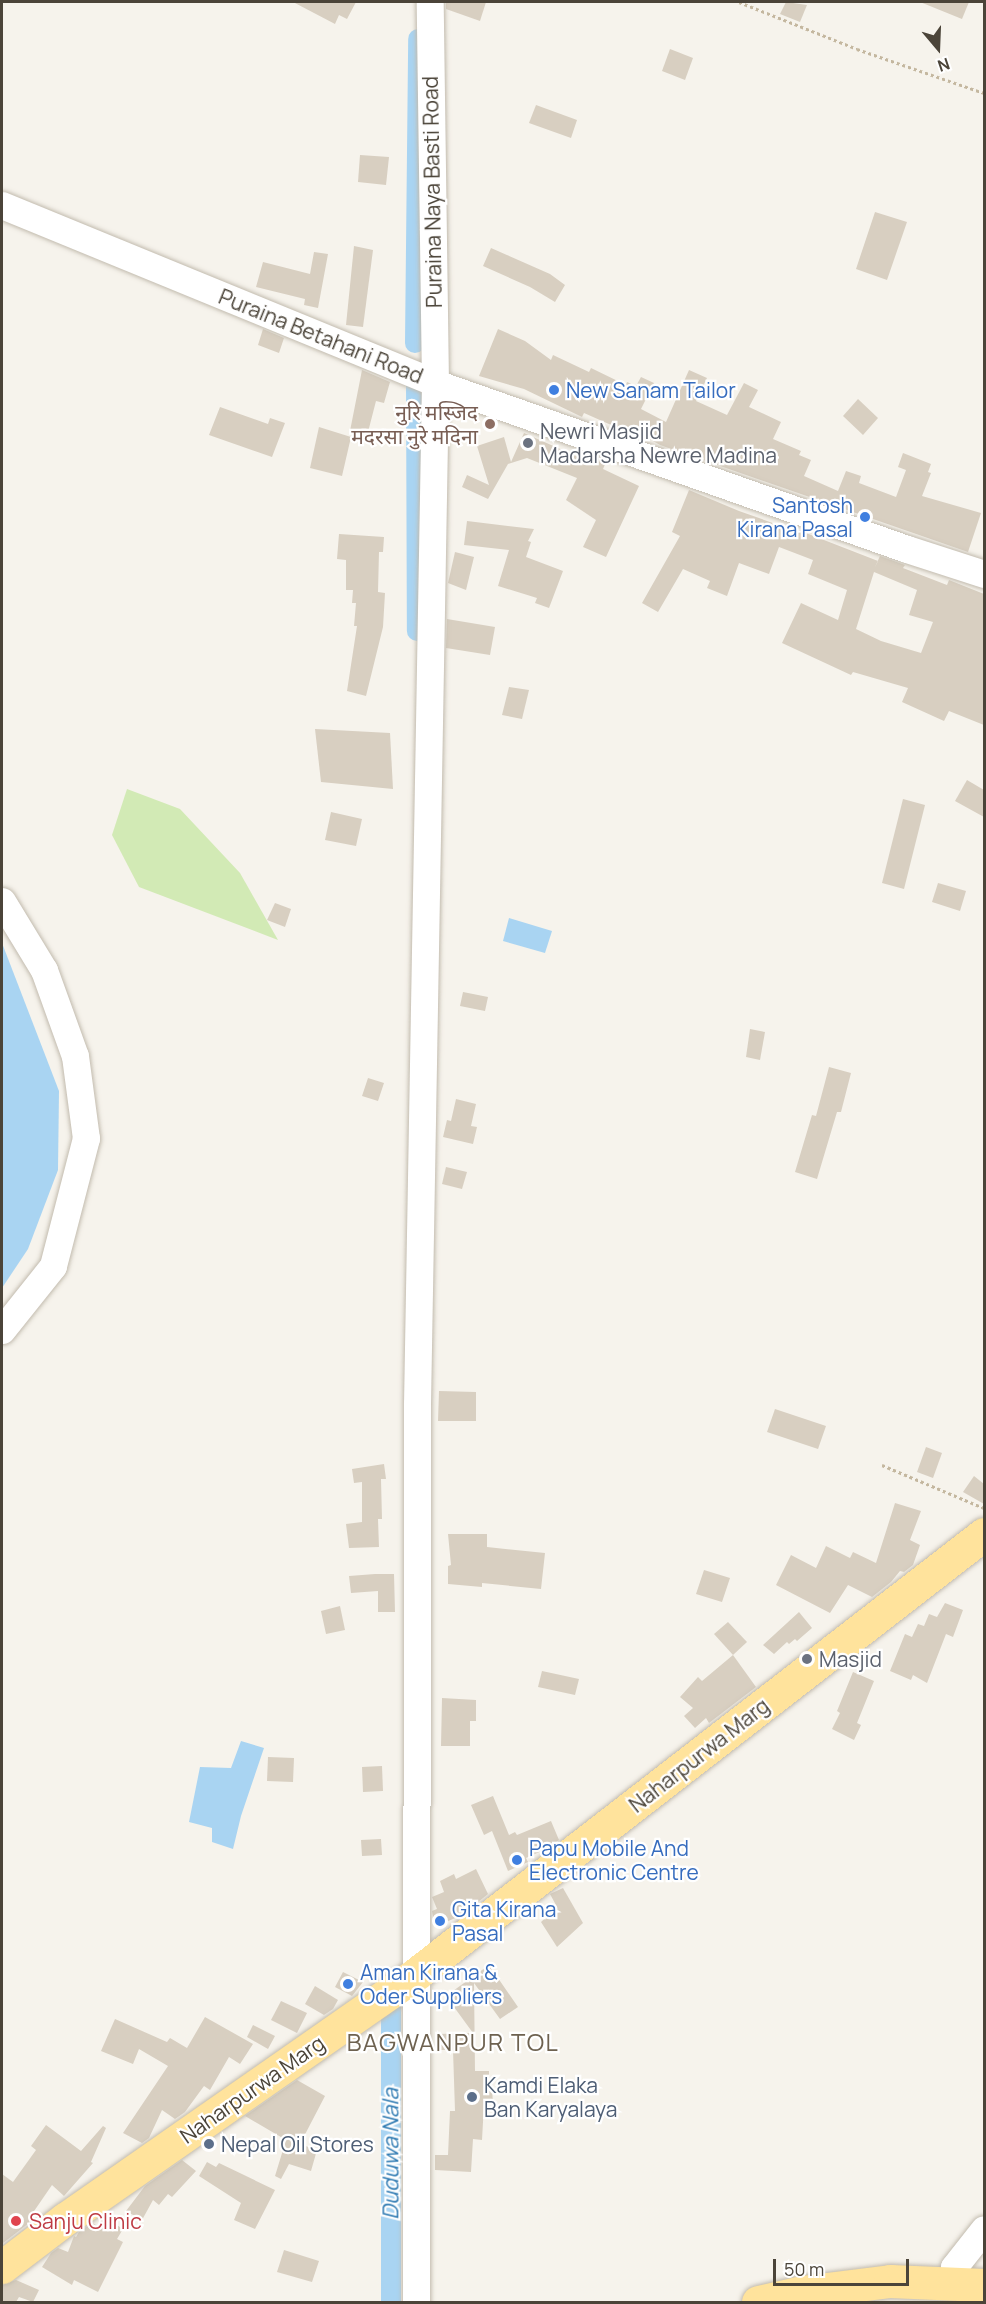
<!DOCTYPE html>
<html>
<head>
<meta charset="utf-8">
<style>
  body { margin:0 }
  #map { position:relative; width:986px; height:2304px; overflow:hidden; background:#f6f3ec; font-family:Manrope,"Noto Sans Devanagari",sans-serif }
  div>[style] { position:absolute }
  .green>* { inset:0; background:#d2eab5 }
  .water>* { inset:0; background:#a9d4f2 }
  .canal>* { height:20px; margin:-10px; padding:0 10px; transform-origin:10px; border-radius:10px; background:#a9d4f2 }
  .building>* { inset:0; background:#d8cfc1 }
  .path>* { height:3px; margin-top:-1.5px; transform-origin:0; background:repeating-linear-gradient(90deg,#c4b79f 0 3px,transparent 0 6px) }
  .roads { filter:drop-shadow(0 0 2px #c2bbae) drop-shadow(0 0 2px #c2bbae) }
  .minor>* { height:27px; margin:-13.5px; padding:0 13.5px; transform-origin:13.5px; border-radius:13.5px; background:#fff }
  .major>* { height:33px; margin:-16.5px; padding:0 16.5px; transform-origin:16.5px; border-radius:16.5px; background:#ffe39c }
  .dots>* { width:16px; height:16px; translate:-50% -50%; box-sizing:border-box; border:3px solid #fff; border-radius:50% }
  span { translate:-50% -50%; white-space:nowrap; text-align:center; line-height:1.15; -webkit-text-stroke:4.5px #fff; paint-order:stroke }
  .street-label { font-size:21px; color:#4b4439 }
  .shop-label { font-size:21px; color:#366cbe }
  .left { translate:0 -50%; text-align:left }
  .right { translate:-100% -50%; text-align:right }
  .education-label { font-size:21px; color:#785e54 }
  .worship-label { font-size:21px; color:#5b616d }
  .service-label { font-size:21px; color:#4e5e75 }
  .health-label { font-size:21px; color:#be3a42 }
  .water-label { font-size:22px; color:#2e7ab2; font-style:italic }
  .quarter-label { font-size:24px; color:#6e6250; letter-spacing:1.5px }
  .frame { position:absolute; inset:0; border:3px solid #4b4439; pointer-events:none }
  .north { position:absolute; left:908px; top:18px; width:60px; height:60px; -webkit-text-stroke:4px #fff; paint-order:stroke; rotate:161deg; font-size:16px; font-weight:700; line-height:24px; text-align:center; color:#4b4439 }
  .north::after { content:''; display:block; margin:auto; width:21px; height:27px; background:#4b4439; clip-path:polygon(50% 0,100% 100%,50% 72%,0 100%) }
  .scale { position:absolute; left:773px; top:2259px; width:136px; height:27px; box-sizing:border-box; border:3px solid #4b4439; border-top:0; padding-left:8px; font-size:18px; line-height:21px; white-space:nowrap; color:#4b4439; -webkit-text-stroke:4px #fff; paint-order:stroke }
</style>
</head>
<body>
<div id="map">
  <div class="green">
    <div style="clip-path:polygon(127px 789px,180px 809px,240px 873px,278px 940px,139px 887px,112px 835px)"></div>
  </div>
  <div class="water">
    <div style="clip-path:polygon(509px 918px,552px 931px,545px 953px,503px 941px)"></div>
    <div style="clip-path:polygon(2px 943px,59px 1091px,58px 1170px,28px 1249px,2px 1288px)"></div>
    <div style="clip-path:polygon(241px 1741px,264px 1748px,241px 1816px,233px 1849px,212px 1842px,212px 1828px,189px 1822px,200px 1767px,231px 1768px)"></div>
  </div>
  <div class="canal">
    <div style="left:415px;top:343px;width:304px;rotate:-89.4deg"></div>
    <div style="left:416px;top:379px;width:252px;rotate:89.8deg"></div>
    <div style="left:391px;top:2302px;width:296px;rotate:-90deg"></div>
  </div>
  <div class="building">
    <div style="clip-path:polygon(293px 2px,356px 2px,347px 19px,339px 15px,335px 24px)"></div>
    <div style="clip-path:polygon(446px 2px,486px 2px,480px 21px,446px 9px)"></div>
    <div style="clip-path:polygon(786px 2px,807px 5px,800px 22px,780px 14px)"></div>
    <div style="clip-path:polygon(920px 2px,969px 2px,962px 19px)"></div>
    <div style="clip-path:polygon(670px 49px,693px 58px,685px 80px,662px 71px)"></div>
    <div style="clip-path:polygon(536px 105px,577px 120px,571px 138px,529px 123px)"></div>
    <div style="clip-path:polygon(360px 155px,389px 157px,386px 185px,358px 182px)"></div>
    <div style="clip-path:polygon(875px 212px,907px 222px,887px 280px,856px 269px)"></div>
    <div style="clip-path:polygon(354px 246px,373px 250px,363px 327px,346px 325px)"></div>
    <div style="clip-path:polygon(491px 248px,550px 274px,565px 285px,555px 302px,530px 287px,483px 266px)"></div>
    <div style="clip-path:polygon(314px 252px,328px 254px,318px 308px,304px 305px,305px 299px,256px 287px,263px 262px,310px 274px)"></div>
    <div style="clip-path:polygon(263px 329px,284px 338px,279px 353px,258px 345px)"></div>
    <div style="clip-path:polygon(498px 329px,525px 341px,551px 360px,553px 355px,589px 372px,591px 368px,626px 385px,627px 382px,636px 386px,641px 377px,654px 383px,641px 409px,666px 422px,689px 370px,707px 378px,696px 401px,727px 415px,744px 383px,758px 390px,749px 407px,781px 422px,773px 439px,801px 451px,799px 455px,811px 460px,804px 476px,838px 491px,846px 471px,861px 476px,859px 483px,896px 497px,906px 470px,898px 467px,903px 453px,931px 464px,928px 472px,931px 473px,922px 496px,981px 513px,968px 552px,660px 445px,632px 429px,630px 432px,618px 428px,584px 413px,582px 417px,524px 389px,479px 376px)"></div>
    <div style="clip-path:polygon(362px 370px,390px 382px,384px 403px,376px 401px,367px 436px,350px 431px)"></div>
    <div style="clip-path:polygon(858px 399px,878px 418px,863px 435px,843px 416px)"></div>
    <div style="clip-path:polygon(220px 407px,268px 424px,270px 418px,285px 423px,272px 457px,209px 435px)"></div>
    <div style="clip-path:polygon(319px 427px,351px 437px,342px 476px,310px 468px)"></div>
    <div style="clip-path:polygon(524px 433px,585px 460px,588px 454px,607px 460px,603px 469px,639px 486px,606px 557px,583px 547px,596px 520px,566px 500px,577px 478px,527px 458px,508px 464px,488px 499px,462px 487px,467px 475px,489px 485px,477px 446px,504px 437px,511px 462px)"></div>
    <div style="clip-path:polygon(evenodd,689px 490px,739px 511px,787px 528px,788px 526px,878px 561px,875px 567px,880px 556px,905px 565px,903px 568px,947px 585px,949px 580px,984px 594px,984px 725px,949px 711px,944px 721px,902px 702px,908px 688px,853px 672px,851px 675px,782px 643px,801px 603px,838px 620px,847px 590px,808px 574px,813px 560px,779px 547px,769px 574px,739px 563px,727px 596px,707px 588px,710px 581px,683px 569px,658px 612px,642px 603px,680px 536px,672px 532px,689px 490px,874px 572px,917px 590px,909px 615px,933px 622px,921px 653px,881px 641px,856px 629px,874px 572px)"></div>
    <div style="clip-path:polygon(467px 521px,534px 529px,528px 541px,531px 542px,526px 557px,563px 571px,549px 608px,535px 603px,537px 598px,498px 586px,509px 550px,464px 545px)"></div>
    <div style="clip-path:polygon(339px 534px,384px 537px,383px 552px,379px 552px,378px 592px,385px 593px,383px 627px,366px 696px,347px 691px,357px 626px,354px 626px,356px 603px,352px 603px,353px 590px,346px 590px,346px 560px,337px 559px)"></div>
    <div style="clip-path:polygon(455px 552px,474px 557px,466px 590px,448px 583px)"></div>
    <div style="clip-path:polygon(447px 619px,495px 627px,490px 655px,446px 648px)"></div>
    <div style="clip-path:polygon(509px 687px,529px 690px,522px 719px,502px 715px)"></div>
    <div style="clip-path:polygon(315px 729px,390px 733px,393px 789px,321px 782px)"></div>
    <div style="clip-path:polygon(967px 780px,984px 790px,984px 817px,955px 801px)"></div>
    <div style="clip-path:polygon(903px 799px,925px 805px,904px 889px,882px 883px)"></div>
    <div style="clip-path:polygon(331px 812px,362px 819px,356px 846px,325px 840px)"></div>
    <div style="clip-path:polygon(938px 883px,966px 891px,960px 911px,932px 902px)"></div>
    <div style="clip-path:polygon(275px 903px,291px 909px,285px 927px,267px 920px)"></div>
    <div style="clip-path:polygon(463px 992px,488px 997px,485px 1011px,460px 1006px)"></div>
    <div style="clip-path:polygon(750px 1029px,765px 1032px,760px 1060px,746px 1057px)"></div>
    <div style="clip-path:polygon(829px 1067px,851px 1073px,841px 1112px,837px 1112px,817px 1179px,795px 1172px,812px 1115px,816px 1116px)"></div>
    <div style="clip-path:polygon(368px 1078px,384px 1083px,378px 1101px,362px 1096px)"></div>
    <div style="clip-path:polygon(456px 1099px,476px 1104px,471px 1126px,477px 1127px,473px 1144px,443px 1137px,447px 1120px,451px 1121px)"></div>
    <div style="clip-path:polygon(446px 1167px,467px 1172px,462px 1189px,442px 1184px)"></div>
    <div style="clip-path:polygon(439px 1391px,476px 1392px,476px 1421px,438px 1421px)"></div>
    <div style="clip-path:polygon(775px 1409px,826px 1426px,818px 1449px,767px 1432px)"></div>
    <div style="clip-path:polygon(926px 1447px,942px 1453px,933px 1478px,917px 1472px)"></div>
    <div style="clip-path:polygon(384px 1464px,386px 1479px,381px 1479px,382px 1519px,378px 1519px,379px 1547px,349px 1548px,346px 1524px,362px 1522px,362px 1482px,354px 1483px,352px 1469px)"></div>
    <div style="clip-path:polygon(974px 1476px,984px 1484px,984px 1504px,963px 1492px)"></div>
    <div style="clip-path:polygon(895px 1503px,921px 1511px,910px 1540px,920px 1545px,913px 1565px,904px 1572px,900px 1571px,891px 1582px,872px 1597px,848px 1585px,830px 1613px,776px 1585px,791px 1555px,816px 1568px,826px 1546px,850px 1558px,853px 1552px,876px 1563px)"></div>
    <div style="clip-path:polygon(448px 1534px,487px 1534px,487px 1547px,545px 1553px,541px 1589px,482px 1583px,482px 1587px,448px 1584px,448px 1566px,451px 1565px)"></div>
    <div style="clip-path:polygon(704px 1570px,730px 1578px,722px 1602px,696px 1594px)"></div>
    <div style="clip-path:polygon(375px 1574px,394px 1574px,395px 1612px,378px 1612px,378px 1591px,351px 1593px,349px 1576px)"></div>
    <div style="clip-path:polygon(945px 1603px,963px 1610px,953px 1637px,946px 1634px,927px 1683px,913px 1675px,911px 1680px,890px 1671px,905px 1634px,912px 1637px,918px 1624px,924px 1626px,929px 1614px,937px 1617px)"></div>
    <div style="clip-path:polygon(340px 1606px,345px 1630px,326px 1634px,321px 1611px)"></div>
    <div style="clip-path:polygon(799px 1612px,812px 1628px,797px 1641px,795px 1639px,789px 1644px,787px 1642px,774px 1654px,763px 1645px)"></div>
    <div style="clip-path:polygon(728px 1622px,747px 1642px,733px 1655px,714px 1634px)"></div>
    <div style="clip-path:polygon(733px 1655px,756px 1687px,709px 1723px,706px 1718px,695px 1728px,684px 1716px,693px 1708px,680px 1697px,698px 1677px,702px 1681px)"></div>
    <div style="clip-path:polygon(542px 1671px,579px 1679px,575px 1695px,538px 1687px)"></div>
    <div style="clip-path:polygon(853px 1672px,874px 1681px,857px 1723px,861px 1725px,854px 1740px,832px 1729px,840px 1713px,837px 1711px)"></div>
    <div style="clip-path:polygon(442px 1698px,476px 1700px,476px 1721px,470px 1721px,470px 1746px,441px 1746px)"></div>
    <div style="clip-path:polygon(268px 1757px,294px 1758px,293px 1782px,267px 1781px)"></div>
    <div style="clip-path:polygon(382px 1766px,383px 1791px,363px 1792px,362px 1767px)"></div>
    <div style="clip-path:polygon(493px 1796px,509px 1835px,515px 1832px,517px 1835px,551px 1821px,559px 1840px,546px 1849px,526px 1858px,528px 1862px,508px 1871px,492px 1831px,484px 1835px,471px 1805px)"></div>
    <div style="clip-path:polygon(381px 1839px,382px 1855px,362px 1856px,361px 1840px)"></div>
    <div style="clip-path:polygon(476px 1869px,488px 1894px,462px 1915px,435px 1927px,432px 1911px,437px 1909px,432px 1897px,444px 1892px,440px 1881px,454px 1874px,456px 1879px)"></div>
    <div style="clip-path:polygon(563px 1888px,583px 1923px,557px 1947px,541px 1922px,557px 1907px,550px 1894px)"></div>
    <div style="clip-path:polygon(489px 1965px,518px 2007px,500px 2019px,474px 1983px,475px 2071px,489px 2071px,489px 2089px,492px 2089px,493px 2104px,484px 2104px,482px 2140px,473px 2139px,471px 2172px,435px 2170px,435px 2155px,448px 2155px,450px 2111px,455px 2111px,453px 2050px,438px 2050px,438px 2034px,473px 2033px,446px 1996px)"></div>
    <div style="clip-path:polygon(343px 1972px,363px 1982px,352px 1996px,335px 1987px)"></div>
    <div style="clip-path:polygon(315px 1986px,338px 2000px,333px 2009px,324px 2015px,305px 2004px)"></div>
    <div style="clip-path:polygon(281px 2001px,307px 2013px,297px 2033px,271px 2020px)"></div>
    <div style="clip-path:polygon(205px 2017px,253px 2044px,240px 2064px,229px 2057px,210px 2090px,204px 2086px,185px 2112px,175px 2119px,162px 2110px,149px 2138px,142px 2143px,123px 2133px,168px 2066px,139px 2049px,133px 2064px,101px 2051px,115px 2019px,167px 2042px,170px 2038px,187px 2048px)"></div>
    <div style="clip-path:polygon(253px 2025px,275px 2036px,268px 2049px,247px 2037px)"></div>
    <div style="clip-path:polygon(297px 2080px,325px 2096px,300px 2144px,317px 2150px,311px 2171px,289px 2164px,281px 2179px,275px 2176px,286px 2140px,245px 2116px)"></div>
    <div style="clip-path:polygon(46px 2125px,81px 2151px,103px 2126px,106px 2128px,91px 2162px,93px 2163px,64px 2196px,52px 2185px,30px 2217px,29px 2223px,3px 2243px,2px 2174px,13px 2182px,36px 2150px,31px 2146px)"></div>
    <div style="clip-path:polygon(182px 2160px,196px 2171px,172px 2197px,168px 2194px,159px 2205px,153px 2200px,142px 2220px,126px 2211px,145px 2186px)"></div>
    <div style="clip-path:polygon(207px 2162px,216px 2167px,219px 2163px,275px 2190px,255px 2229px,234px 2220px,241px 2203px,199px 2176px)"></div>
    <div style="clip-path:polygon(103px 2216px,123px 2229px,117px 2239px,123px 2242px,98px 2292px,74px 2280px,72px 2285px,42px 2267px,51px 2253px,58px 2248px,68px 2252px,74px 2236px,76px 2237px,79px 2232px,92px 2223px,98px 2226px)"></div>
    <div style="clip-path:polygon(284px 2250px,319px 2261px,312px 2282px,277px 2272px)"></div>
    <div style="clip-path:polygon(16px 2280px,39px 2290px,33px 2302px,19px 2297px,16px 2302px,2px 2302px,2px 2285px)"></div>
  </div>
  <div class="path">
    <div style="left:739px;top:2px;width:127px;rotate:21.7deg"></div>
    <div style="left:857px;top:49px;width:134px;rotate:19.1deg"></div>
    <div style="left:882px;top:1465px;width:111px;rotate:22.9deg"></div>
  </div>
  <div class="roads">
    <div class="minor">
      <div style="left:2px;top:205px;width:468px;rotate:22.3deg"></div>
      <div style="left:435px;top:383px;width:500px;rotate:19.38deg"></div>
      <div style="left:907px;top:549px;width:81px;rotate:18deg"></div>
      <div style="left:2px;top:901px;width:81px;rotate:58.7deg"></div>
      <div style="left:44px;top:970px;width:91px;rotate:70.2deg"></div>
      <div style="left:75px;top:1056px;width:83px;rotate:82.4deg"></div>
      <div style="left:86px;top:1138px;width:132px;rotate:104.5deg"></div>
      <div style="left:53px;top:1266px;width:82px;rotate:128.6deg"></div>
      <div style="left:951px;top:2284px;width:17px;rotate:-80deg"></div>
      <div style="left:954px;top:2267px;width:48px;rotate:-51.7deg"></div>
      <div style="left:416px;top:2302px;width:898px;rotate:-89.94deg"></div>
      <div style="left:417px;top:1404px;width:1021px;rotate:-88.99deg"></div>
      <div style="left:435px;top:383px;width:381px;rotate:-90.8deg"></div>
    </div>
    <div class="major">
      <div style="left:2px;top:2267px;width:79px;rotate:-37.3deg"></div>
      <div style="left:65px;top:2219px;width:429px;rotate:-34.9deg"></div>
      <div style="left:417px;top:1973px;width:717px;rotate:-37.75deg"></div>
      <div style="left:758px;top:2302px;width:45px;rotate:-12.8deg"></div>
      <div style="left:802px;top:2292px;width:89px;rotate:-7.1deg"></div>
      <div style="left:890px;top:2281px;width:94px;rotate:2.4deg"></div>
    </div>
  </div>
  <div class="dots">
    <div style="left:554px;top:390px;background:#3f7fe0"></div>
    <div style="left:490px;top:424px;background:#8d6e63"></div>
    <div style="left:528px;top:443px;background:#6b7280"></div>
    <div style="left:865px;top:517px;background:#3f7fe0"></div>
    <div style="left:807px;top:1659px;background:#6b7280"></div>
    <div style="left:517px;top:1860px;background:#3f7fe0"></div>
    <div style="left:440px;top:1921px;background:#3f7fe0"></div>
    <div style="left:348px;top:1984px;background:#3f7fe0"></div>
    <div style="left:472px;top:2097px;background:#5c6f8a"></div>
    <div style="left:209px;top:2144px;background:#5c6f8a"></div>
    <div style="left:16px;top:2221px;background:#e0444e"></div>
  </div>
  <div class="street-label">
    <span style="left:432px;top:192px;rotate:-91deg">Puraina Naya Basti Road</span>
    <span style="left:321px;top:336px;rotate:22deg">Puraina Betahani Road</span>
    <span style="left:699px;top:1755px;rotate:-38deg">Naharpurwa Marg</span>
    <span style="left:252px;top:2089px;rotate:-35deg">Naharpurwa Marg</span>
  </div>
  <div class="shop-label">
    <span class="left" style="left:566px;top:390px">New Sanam Tailor</span>
    <span class="right" style="left:853px;top:517px">Santosh<br>Kirana Pasal</span>
    <span class="left" style="left:529px;top:1860px">Papu Mobile And<br>Electronic Centre</span>
    <span class="left" style="left:452px;top:1921px">Gita Kirana<br>Pasal</span>
    <span class="left" style="left:360px;top:1984px">Aman Kirana &amp;<br>Oder Suppliers</span>
  </div>
  <div class="education-label">
    <span class="right" style="left:478px;top:424px">नुरि मस्जिद<br>मदरसा नुरे मदिना</span>
  </div>
  <div class="worship-label">
    <span class="left" style="left:540px;top:443px">Newri Masjid<br>Madarsha Newre Madina</span>
    <span class="left" style="left:819px;top:1659px">Masjid</span>
  </div>
  <div class="service-label">
    <span class="left" style="left:484px;top:2097px">Kamdi Elaka<br>Ban Karyalaya</span>
    <span class="left" style="left:221px;top:2144px">Nepal Oil Stores</span>
  </div>
  <div class="health-label">
    <span class="left" style="left:29px;top:2221px">Sanju Clinic</span>
  </div>
  <div class="water-label">
    <span style="left:391px;top:2154px;rotate:-90deg">Duduwa Nala</span>
  </div>
  <div class="quarter-label">
    <span style="left:453px;top:2042px">BAGWANPUR TOL</span>
  </div>
  <div class="frame"></div>
  <div class="north">N</div>
  <div class="scale">50 m</div>
</div>
</body>
</html>
